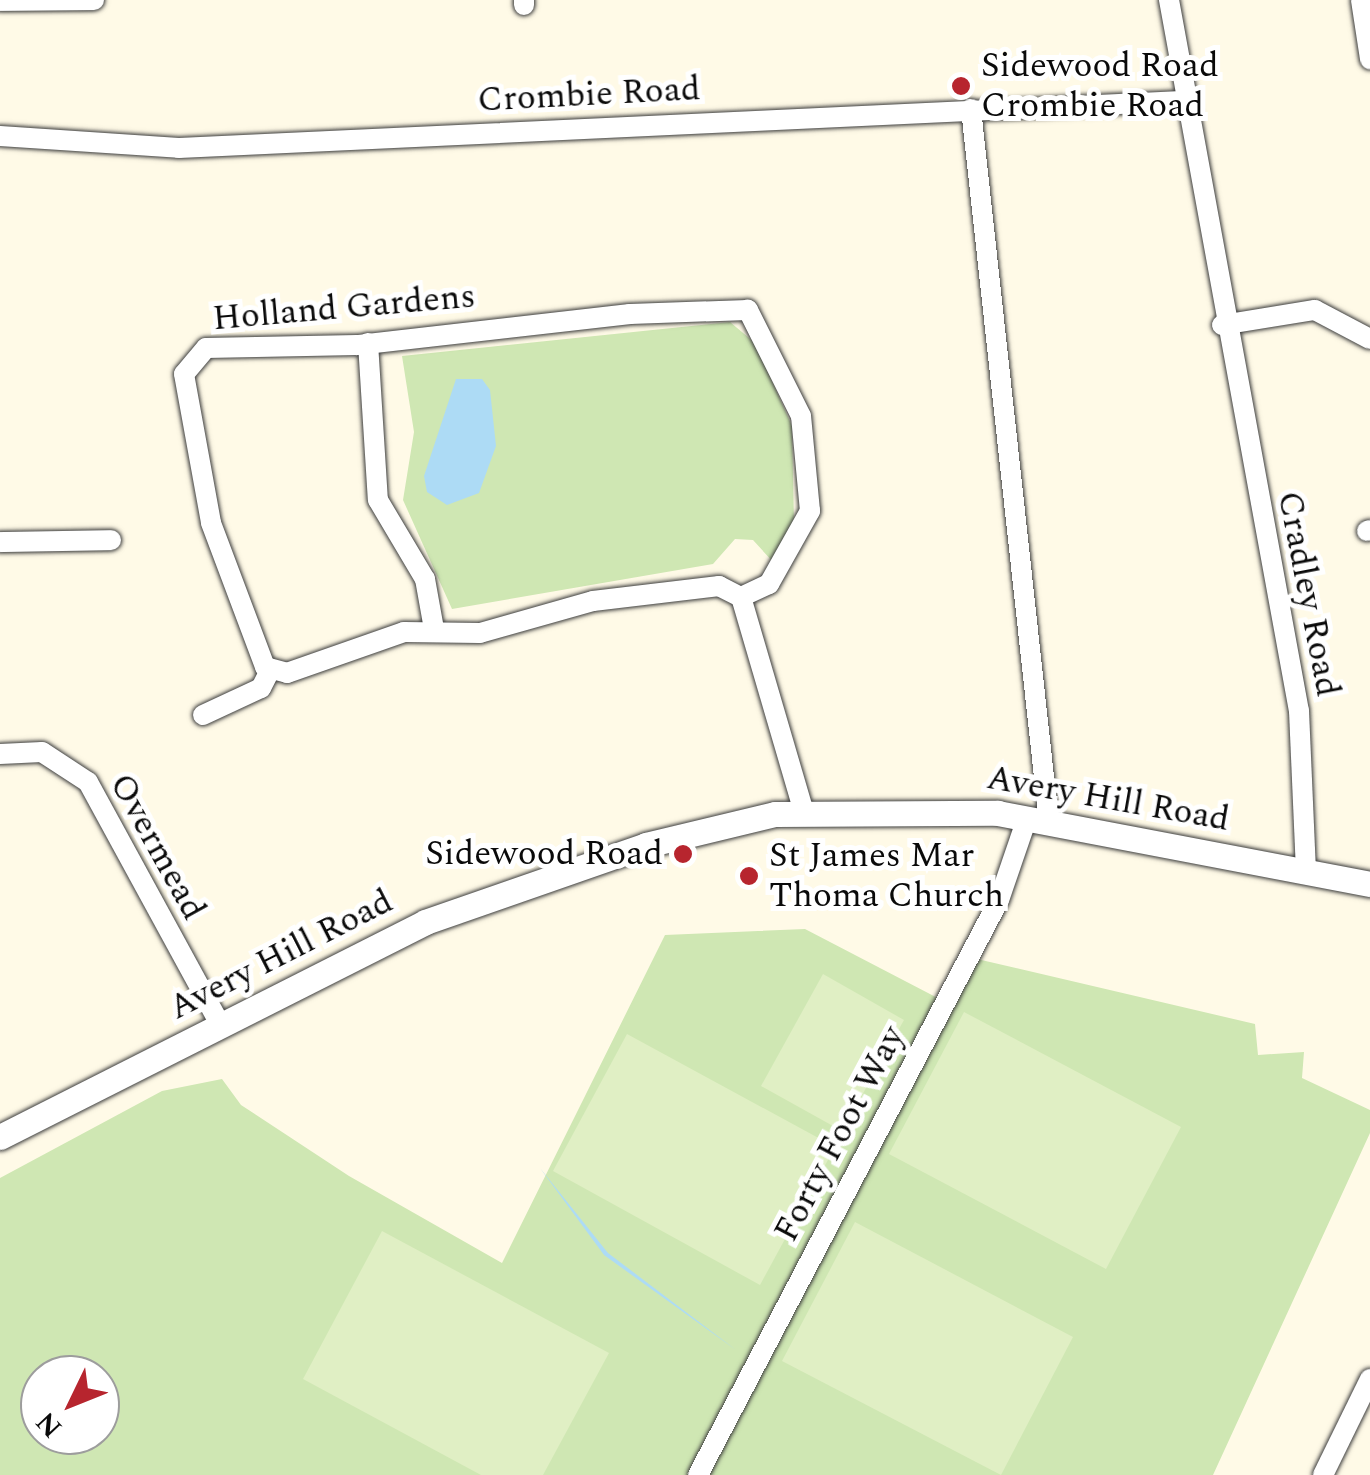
<!DOCTYPE html>
<html>
<head>
<meta charset="utf-8">
<style>
  body { margin:0 }
  #map { position:relative; width:1370px; height:1475px; overflow:hidden; background:#fffae7; font-family:Spectral,serif }
  div>[style] { position:absolute }
  .green>* { inset:0; background:#cfe7b3 }
  .pitch>* { inset:0; background:#e0efc4 }
  .water>* { inset:0; background:#addbf5 }
  .roads { filter:drop-shadow(0 0 2px #3d3d3d) drop-shadow(0 0 2px #3d3d3d) }
  .minor>* { height:20px; margin:-10px; padding:0 10px; transform-origin:10px; border-radius:10px; background:#fff }
  .tertiary>* { height:25px; margin:-12.5px; padding:0 12.5px; transform-origin:12.5px; border-radius:12.5px; background:#fff }
  .dots>* { width:28px; height:28px; translate:-50% -50%; box-sizing:border-box; border:5px solid #fff; border-radius:50% }
  span { translate:-50% -50%; white-space:nowrap; text-align:center; line-height:1.15; -webkit-text-stroke:10px #fff; paint-order:stroke }
  .poi-label { font-size:35px; color:#0a0a0a }
  .left { translate:0 -50%; text-align:left }
  .right { translate:-100% -50%; text-align:right }
  .street-label { font-size:35px; color:#0a0a0a }
  .north { position:absolute; left:20px; top:1355px; width:100px; height:100px; box-sizing:border-box; background:#fff; border:2px solid #9d9d9d; border-radius:50%; rotate:227deg; font-size:28px; font-weight:700; line-height:40px; text-align:center; color:#0a0a0a }
  .north::after { content:''; display:block; margin:auto; width:35px; height:45px; background:#b7252e; clip-path:polygon(50% 0,100% 100%,50% 72%,0 100%) }
</style>
</head>
<body>
<div id="map">
  <div class="green">
    <div style="clip-path:polygon(730px 322px,755px 343px,792px 426px,794px 524px,773px 562px,753px 540px,735px 539px,713px 564px,452px 609px,403px 500px,414px 432px,402px 356px)"></div>
    <div style="clip-path:polygon(evenodd,805px 929px,953px 1006px,977px 959px,1255px 1024px,1258px 1055px,1304px 1052px,1302px 1078px,1370px 1110px,1370px 1133px,1213px 1475px,0 1475px,0 1178px,162px 1091px,222px 1079px,241px 1105px,349px 1176px,502px 1263px,665px 935px,805px 929px,40px 1375px,100px 1375px,100px 1435px,40px 1435px,40px 1375px)"></div>
  </div>
  <div class="pitch">
    <div style="clip-path:polygon(823px 974px,904px 1020px,842px 1131px,761px 1086px)"></div>
    <div style="clip-path:polygon(964px 1012px,1181px 1127px,1106px 1269px,889px 1154px)"></div>
    <div style="clip-path:polygon(627px 1034px,835px 1147px,760px 1285px,553px 1171px)"></div>
    <div style="clip-path:polygon(855px 1222px,1073px 1337px,1001px 1475px,782px 1361px)"></div>
    <div style="clip-path:polygon(382px 1231px,609px 1353px,543px 1475px,481px 1475px,303px 1379px)"></div>
  </div>
  <div class="water">
    <div style="clip-path:polygon(456px 379px,482px 379px,490px 390px,496px 446px,479px 493px,447px 505px,427px 492px,424px 476px)"></div>
    <div style="clip-path:polygon(540px 1168px,608px 1253px,736px 1350px,604px 1255px)"></div>
  </div>
  <div class="roads">
    <div class="minor">
      <div style="left:524px;top:0;width:5px;rotate:90deg"></div>
      <div style="left:1169px;top:0;width:723px;rotate:79.64deg"></div>
      <div style="left:1299px;top:711px;width:159px;rotate:87.5deg"></div>
      <div style="left:1361px;top:0;width:60px;rotate:81.3deg"></div>
      <div style="left:0;top:1px;width:94px;rotate:-0.6deg"></div>
      <div style="left:971px;top:109px;width:717px;rotate:83.76deg"></div>
      <div style="left:0;top:136px;width:179px;rotate:3.8deg"></div>
      <div style="left:179px;top:148px;width:1004px;rotate:-2.68deg"></div>
      <div style="left:1222px;top:325px;width:94px;rotate:-9.2deg"></div>
      <div style="left:1315px;top:310px;width:62px;rotate:27.8deg"></div>
      <div style="left:368px;top:343px;width:157px;rotate:86.4deg"></div>
      <div style="left:378px;top:500px;width:92px;rotate:59.3deg"></div>
      <div style="left:425px;top:579px;width:51px;rotate:79.8deg"></div>
      <div style="left:1367px;top:531px;width:3px;rotate:-18deg"></div>
      <div style="left:0;top:542px;width:111px;rotate:-1deg"></div>
      <div style="left:741px;top:597px;width:31px;rotate:-25deg"></div>
      <div style="left:769px;top:584px;width:84px;rotate:-60.7deg"></div>
      <div style="left:810px;top:511px;width:95px;rotate:-95.4deg"></div>
      <div style="left:801px;top:416px;width:119px;rotate:-116.6deg"></div>
      <div style="left:748px;top:310px;width:118px;rotate:178.1deg"></div>
      <div style="left:630px;top:314px;width:275px;rotate:173.5deg"></div>
      <div style="left:357px;top:345px;width:151px;rotate:178.9deg"></div>
      <div style="left:206px;top:348px;width:34px;rotate:130deg"></div>
      <div style="left:184px;top:374px;width:151px;rotate:79.7deg"></div>
      <div style="left:211px;top:523px;width:154px;rotate:69.4deg"></div>
      <div style="left:265px;top:667px;width:23px;rotate:15deg"></div>
      <div style="left:287px;top:673px;width:124px;rotate:-19.3deg"></div>
      <div style="left:404px;top:632px;width:76px;rotate:0.8deg"></div>
      <div style="left:480px;top:633px;width:117px;rotate:-15.8deg"></div>
      <div style="left:593px;top:601px;width:127px;rotate:-6.8deg"></div>
      <div style="left:719px;top:586px;width:25px;rotate:27deg"></div>
      <div style="left:741px;top:597px;width:225px;rotate:73.7deg"></div>
      <div style="left:203px;top:715px;width:64px;rotate:-25deg"></div>
      <div style="left:261px;top:688px;width:20px;rotate:-63deg"></div>
      <div style="left:0;top:754px;width:42px;rotate:-2.7deg"></div>
      <div style="left:42px;top:752px;width:55px;rotate:33.1deg"></div>
      <div style="left:88px;top:782px;width:276px;rotate:61.4deg"></div>
      <div style="left:698px;top:1475px;width:649px;rotate:-62.37deg"></div>
      <div style="left:999px;top:900px;width:87px;rotate:-71.1deg"></div>
      <div style="left:1323px;top:1475px;width:107px;rotate:-63.9deg"></div>
    </div>
    <div class="tertiary">
      <div style="left:0;top:1137px;width:476px;rotate:-26.8deg"></div>
      <div style="left:425px;top:922px;width:234px;rotate:-19.2deg"></div>
      <div style="left:646px;top:845px;width:133px;rotate:-13.5deg"></div>
      <div style="left:775px;top:814px;width:223px;rotate:-0.3deg"></div>
      <div style="left:998px;top:813px;width:379px;rotate:10.8deg"></div>
    </div>
  </div>
  <div class="dots">
    <div style="left:961px;top:86px;background:#b7252e"></div>
    <div style="left:683px;top:854px;background:#b7252e"></div>
    <div style="left:749px;top:876px;background:#b7252e"></div>
  </div>
  <div class="poi-label">
    <span class="left" style="left:981px;top:86px">Sidewood Road<br>Crombie Road</span>
    <span class="right" style="left:663px;top:854px">Sidewood Road</span>
    <span class="left" style="left:769px;top:876px">St James Mar<br>Thoma Church</span>
  </div>
  <div class="street-label">
    <span style="left:589px;top:95px;rotate:-3deg">Crombie Road</span>
    <span style="left:344px;top:308px;rotate:-5deg">Holland Gardens</span>
    <span style="left:1308px;top:594px;rotate:79deg">Cradley Road</span>
    <span style="left:1108px;top:799px;rotate:10deg">Avery Hill Road</span>
    <span style="left:157px;top:847px;rotate:61deg">Overmead</span>
    <span style="left:281px;top:955px;rotate:-27deg">Avery Hill Road</span>
    <span style="left:840px;top:1134px;rotate:-62deg">Forty Foot Way</span>
  </div>
  <div class="north">N</div>
</div>
</body>
</html>
